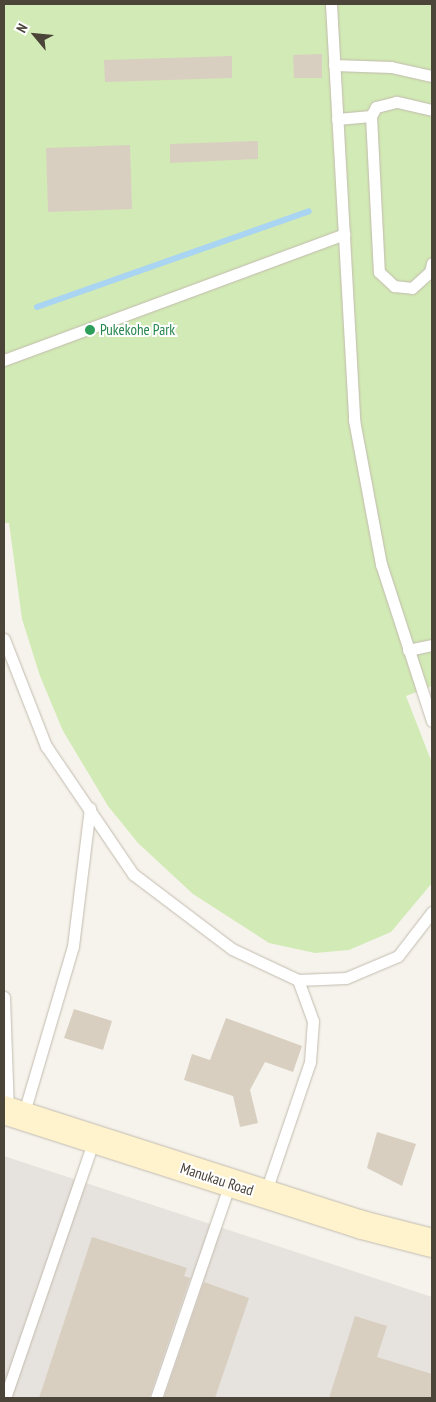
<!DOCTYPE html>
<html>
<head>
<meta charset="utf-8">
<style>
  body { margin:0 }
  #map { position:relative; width:436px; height:1402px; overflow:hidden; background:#f6f3ec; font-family:"PT Sans Narrow",sans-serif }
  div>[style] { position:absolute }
  .industrial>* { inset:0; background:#e6e2dd }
  .green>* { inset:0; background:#d2eab5 }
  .stream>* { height:6px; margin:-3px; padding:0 3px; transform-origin:3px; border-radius:3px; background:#a9d4f2 }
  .building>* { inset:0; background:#d8cfc1 }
  .roads { filter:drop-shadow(0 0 1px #c2bbae) drop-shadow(0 0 1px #c2bbae) }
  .service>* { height:11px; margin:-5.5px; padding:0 5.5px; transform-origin:5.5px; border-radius:5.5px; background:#fff }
  .secondary>* { height:28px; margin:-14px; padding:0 14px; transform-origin:14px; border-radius:14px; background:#fff3cd }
  .dots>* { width:14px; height:14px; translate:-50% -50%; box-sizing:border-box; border:2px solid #fff; border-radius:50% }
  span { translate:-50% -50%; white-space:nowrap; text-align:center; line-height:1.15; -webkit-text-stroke:4px #fff; paint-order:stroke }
  .leisure-label { font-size:15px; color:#27864d }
  .left { translate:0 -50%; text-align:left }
  .street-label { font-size:15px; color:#4b4439 }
  .frame { position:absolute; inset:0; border:5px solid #4b4439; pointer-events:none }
  .north { position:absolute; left:10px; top:10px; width:50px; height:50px; -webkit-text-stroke:4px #fff; paint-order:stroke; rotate:298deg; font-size:14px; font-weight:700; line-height:20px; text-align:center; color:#4b4439 }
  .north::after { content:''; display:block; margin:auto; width:18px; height:22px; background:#4b4439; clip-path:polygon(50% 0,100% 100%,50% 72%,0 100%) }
</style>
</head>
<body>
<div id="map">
  <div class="industrial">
    <div style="clip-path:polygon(4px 1156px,432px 1297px,432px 1398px,4px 1398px)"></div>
  </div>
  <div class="green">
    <div style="clip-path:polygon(4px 4px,432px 4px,432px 686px,406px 696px,432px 763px,432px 883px,391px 932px,349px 950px,315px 953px,269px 943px,193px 894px,138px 843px,108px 806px,63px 731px,40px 676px,22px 619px,9px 523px,4px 523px)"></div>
  </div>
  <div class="stream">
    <div style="left:37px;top:307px;width:288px;rotate:-19.4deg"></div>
  </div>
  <div class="building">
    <div style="clip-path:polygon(322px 54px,322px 78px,294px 78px,293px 55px)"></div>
    <div style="clip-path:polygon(232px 56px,232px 78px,105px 82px,104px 60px)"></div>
    <div style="clip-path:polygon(258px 141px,258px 159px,170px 163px,170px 144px)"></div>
    <div style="clip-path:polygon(130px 145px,132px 209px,48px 212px,46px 148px)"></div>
    <div style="clip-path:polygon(74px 1009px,112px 1021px,103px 1050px,64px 1038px)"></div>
    <div style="clip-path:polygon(226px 1018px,302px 1046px,293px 1072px,265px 1062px,250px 1090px,258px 1123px,240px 1127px,233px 1096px,184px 1080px,192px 1054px,210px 1060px)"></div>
    <div style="clip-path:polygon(377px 1132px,416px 1144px,402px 1186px,367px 1168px)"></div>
    <div style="clip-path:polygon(92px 1237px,187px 1268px,184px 1276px,190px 1278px,149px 1398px,39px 1398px)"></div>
    <div style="clip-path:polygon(204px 1282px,249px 1298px,215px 1398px,164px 1398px)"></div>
    <div style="clip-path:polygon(355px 1316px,387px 1326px,377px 1357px,432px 1374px,432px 1398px,329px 1398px)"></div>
  </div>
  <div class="roads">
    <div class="service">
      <div style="left:331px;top:4px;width:417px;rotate:86.8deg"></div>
      <div style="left:354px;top:420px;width:147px;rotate:79.4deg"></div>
      <div style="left:381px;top:564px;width:165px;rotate:72deg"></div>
      <div style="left:334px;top:65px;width:57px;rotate:2deg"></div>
      <div style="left:391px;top:67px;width:42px;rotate:12.4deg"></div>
      <div style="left:432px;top:110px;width:37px;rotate:-167deg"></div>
      <div style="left:396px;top:102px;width:21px;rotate:166deg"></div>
      <div style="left:376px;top:107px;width:10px;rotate:119deg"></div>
      <div style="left:371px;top:116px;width:156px;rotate:87.1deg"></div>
      <div style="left:379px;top:272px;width:21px;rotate:43deg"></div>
      <div style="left:394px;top:286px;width:18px;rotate:6deg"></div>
      <div style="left:412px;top:288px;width:24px;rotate:-42deg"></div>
      <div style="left:430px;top:272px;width:9px;rotate:-77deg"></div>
      <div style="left:337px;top:119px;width:34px;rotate:-5deg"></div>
      <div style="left:4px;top:360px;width:363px;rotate:-20.3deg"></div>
      <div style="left:4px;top:639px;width:115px;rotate:68.6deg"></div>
      <div style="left:46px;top:746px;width:155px;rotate:55.8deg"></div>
      <div style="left:133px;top:874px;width:124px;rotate:37.1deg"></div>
      <div style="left:232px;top:949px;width:73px;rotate:25.2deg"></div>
      <div style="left:298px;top:980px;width:48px;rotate:-2.4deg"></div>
      <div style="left:346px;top:978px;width:56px;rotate:-22.9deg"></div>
      <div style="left:398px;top:956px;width:56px;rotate:-52.3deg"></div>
      <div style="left:408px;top:650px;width:25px;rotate:-12deg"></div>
      <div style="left:4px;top:997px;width:114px;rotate:88deg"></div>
      <div style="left:23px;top:1116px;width:177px;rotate:-73.6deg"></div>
      <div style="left:73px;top:946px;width:139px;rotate:-83deg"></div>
      <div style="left:265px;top:1194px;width:139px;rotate:-71.2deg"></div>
      <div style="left:310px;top:1062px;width:41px;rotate:-85.8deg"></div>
      <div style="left:313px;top:1021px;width:44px;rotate:-110.1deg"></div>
      <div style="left:5px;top:1398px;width:274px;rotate:-71deg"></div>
      <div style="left:156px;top:1398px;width:227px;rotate:-71deg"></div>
    </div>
    <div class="secondary">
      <div style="left:4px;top:1110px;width:376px;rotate:17.8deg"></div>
      <div style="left:362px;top:1225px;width:72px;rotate:14.4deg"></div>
    </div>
  </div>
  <div class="dots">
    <div style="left:90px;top:330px;background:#2e9e5b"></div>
  </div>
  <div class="leisure-label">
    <span class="left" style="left:100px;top:330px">Pukekohe Park</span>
  </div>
  <div class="street-label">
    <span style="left:217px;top:1179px;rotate:18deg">Manukau Road</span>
  </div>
  <div class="frame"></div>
  <div class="north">N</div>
</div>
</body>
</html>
